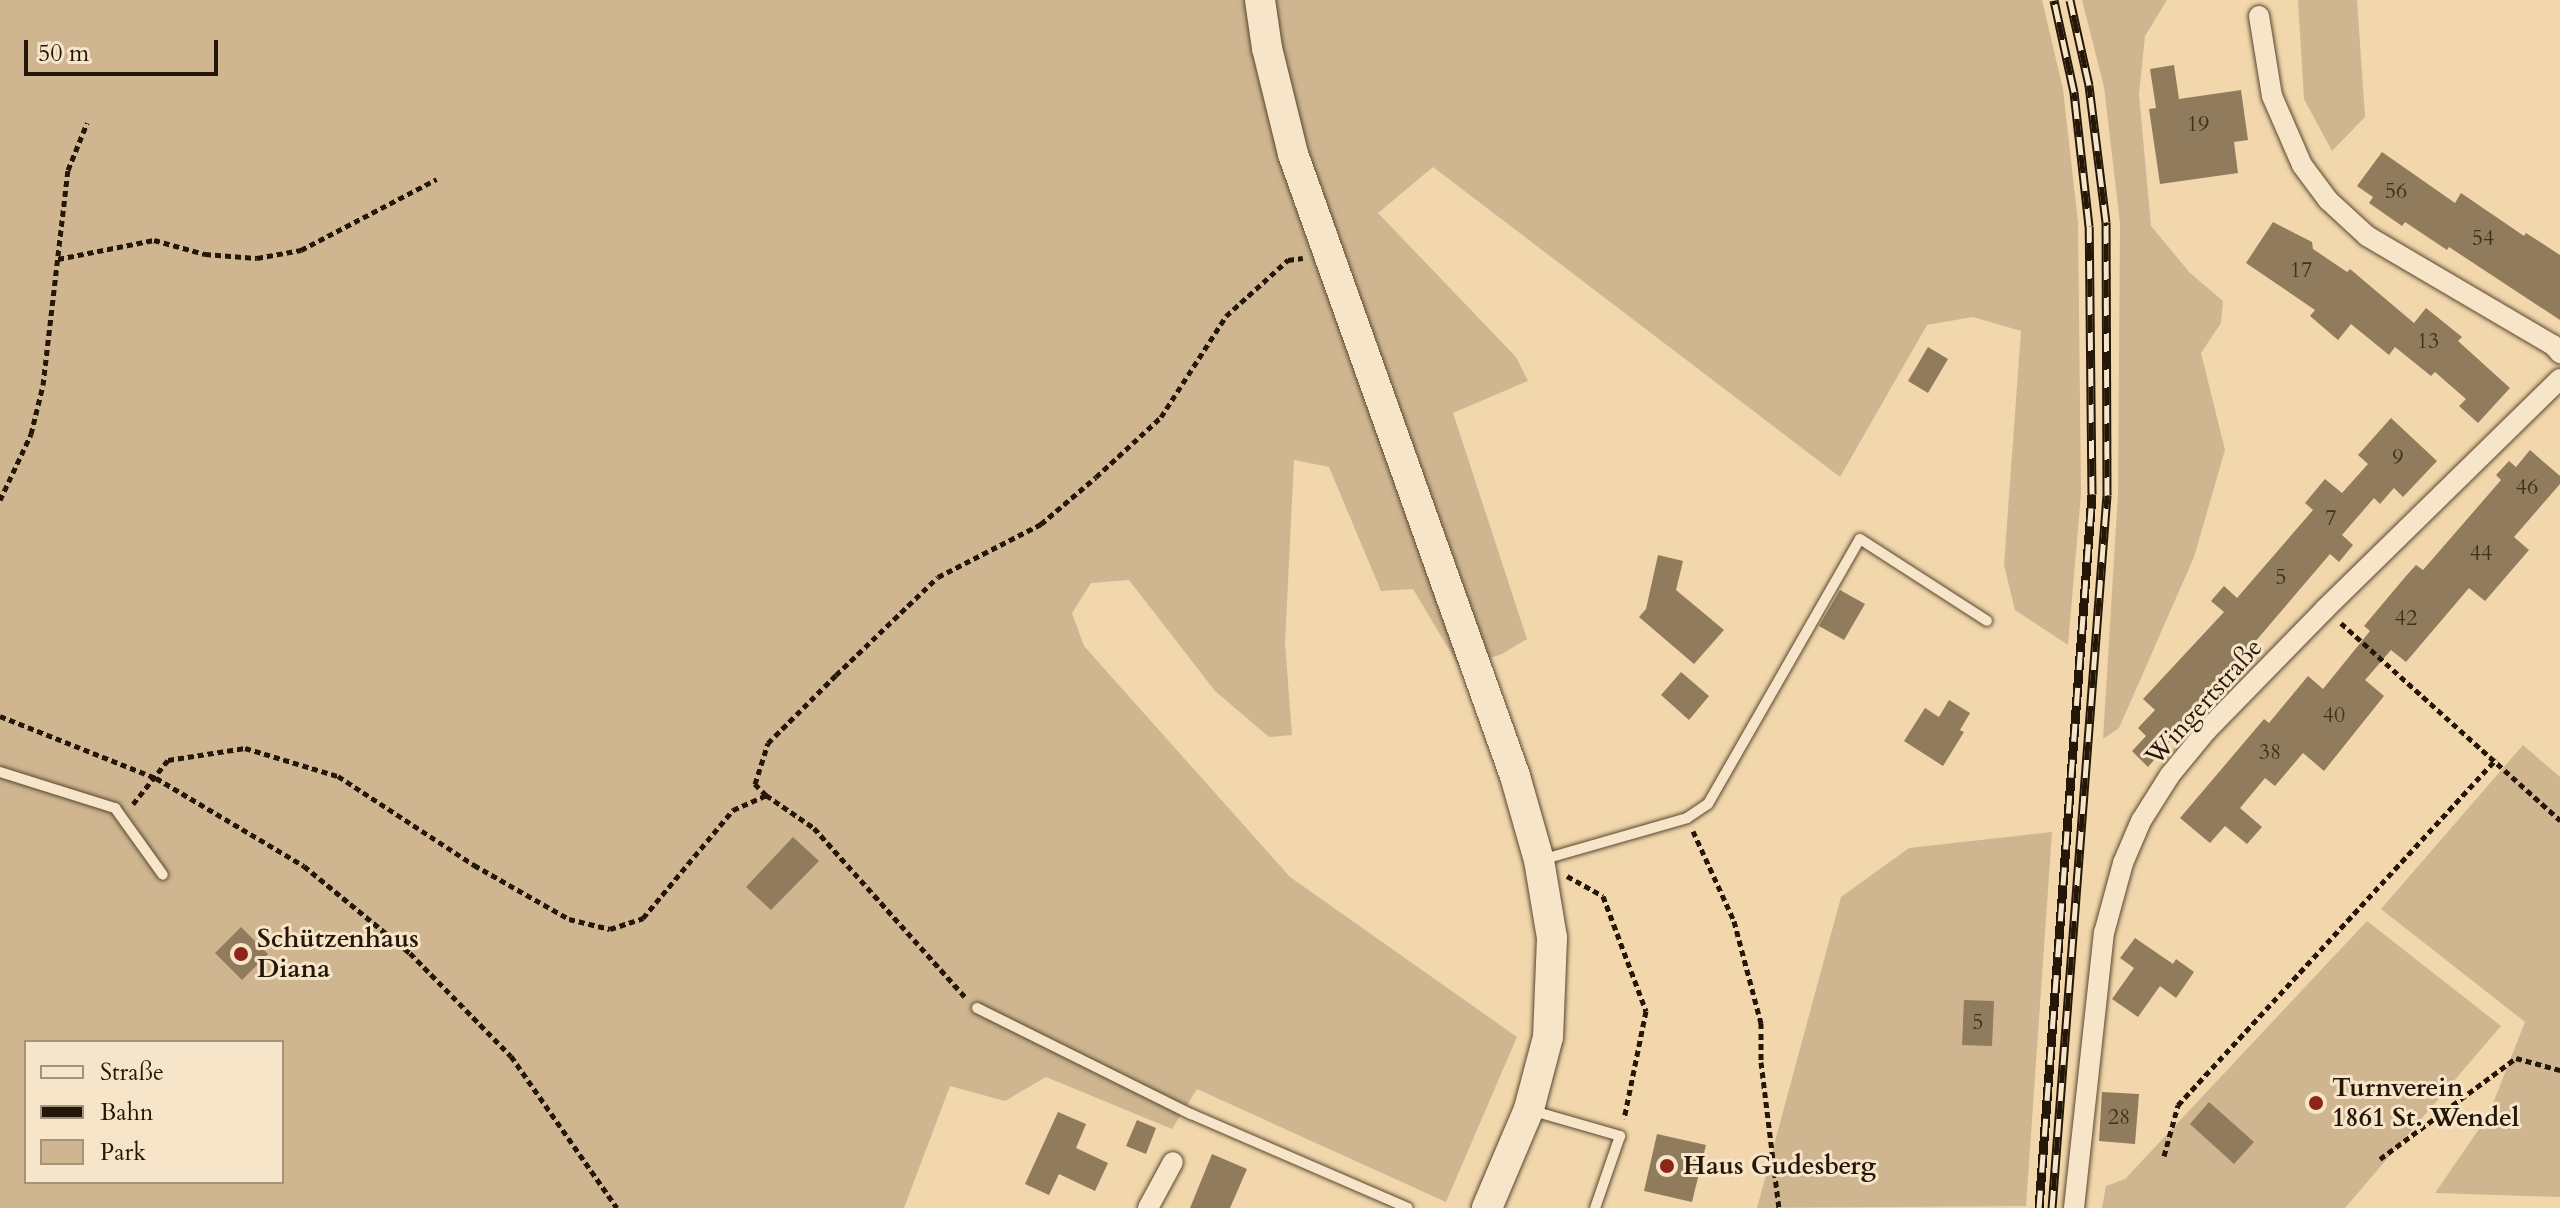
<!DOCTYPE html>
<html>
<head>
<meta charset="utf-8">
<style>
  body { margin:0 }
  #map { position:relative; width:2560px; height:1208px; overflow:hidden; background:#f2d7ac; font-family:Cardo,serif }
  div>[style] { position:absolute }
  .green>* { inset:0; background:#cfb690 }
  .building>* { inset:0; background:#907b5d }
  .path>* { height:5px; margin-top:-2.5px; transform-origin:0; background:repeating-linear-gradient(90deg,#251707 0 6px,transparent 0 10px) }
  .roads { filter:drop-shadow(0 0 2px #584730) drop-shadow(0 0 2px #584730) }
  .lane>* { height:10px; margin:-5px; padding:0 5px; transform-origin:5px; border-radius:5px; background:#f7e5c9 }
  .street>* { height:20px; margin:-10px; padding:0 10px; transform-origin:10px; border-radius:10px; background:#f7e5c9 }
  .secondary>* { height:30px; margin:-15px; padding:0 15px; transform-origin:15px; border-radius:15px; background:#f7e5c9 }
  .rail>* { height:9px; margin-top:-4.5px; transform-origin:0; background:repeating-linear-gradient(90deg,#f7e5c9 0 18px,#251707 0 36px); box-sizing:border-box; border-block:2px solid #251707 }
  .dots>* { width:22px; height:22px; translate:-50% -50%; box-sizing:border-box; border:4px solid #f7e5c9; border-radius:50% }
  span { translate:-50% -50%; white-space:nowrap; text-align:center; line-height:1.15; -webkit-text-stroke:6px #f7e5c9; paint-order:stroke }
  .number-label { font-size:22px; color:#40301c }
  .number-label span { -webkit-text-stroke-width:0 }
  .street-label { font-size:26px; color:#251707 }
  .poi-label { font-size:26px; color:#251707; font-weight:700 }
  .left { translate:0 -50%; text-align:left }
  .legend { position:absolute; left:24px; top:1040px; width:260px; height:144px; box-sizing:border-box; background:#f7e5c9; border:2px solid #a3937b; margin:0; padding:10px 14px; list-style:none; font-size:24px; color:#251707 }
  .legend li { display:flex; align-items:center; gap:16px; height:40px }
  .legend b { width:40px; border:2px solid #a3937b }
  .scale { position:absolute; left:24px; top:40px; width:194px; height:36px; box-sizing:border-box; border:4px solid #251707; border-top:0; padding-left:10px; font-size:24px; line-height:28px; white-space:nowrap; color:#251707; -webkit-text-stroke:6px #f7e5c9; paint-order:stroke }
</style>
</head>
<body>
<div id="map">
  <div class="green">
    <div style="clip-path:polygon(evenodd,0 0,2042px 0,2063px 89px,2078px 222px,2081px 494px,2068px 645px,2015px 610px,2004px 565px,2021px 331px,1973px 317px,1927px 325px,1840px 477px,1433px 167px,1378px 213px,1516px 357px,1528px 381px,1453px 413px,1527px 639px,1502px 654px,1460px 668px,1413px 589px,1381px 591px,1329px 467px,1294px 460px,1285px 643px,1292px 735px,1269px 737px,1215px 691px,1129px 580px,1091px 583px,1072px 613px,1084px 646px,1290px 877px,1517px 1037px,1446px 1202px,1197px 1089px,1172px 1129px,1046px 1077px,1005px 1101px,950px 1086px,904px 1208px,0 1208px,0 0,26px 1042px,282px 1042px,282px 1182px,26px 1182px,26px 1042px)"></div>
    <div style="clip-path:polygon(2082px 0,2167px 0,2145px 36px,2139px 94px,2151px 226px,2190px 273px,2223px 301px,2221px 323px,2201px 353px,2225px 450px,2194px 557px,2119px 728px,2103px 739px,2118px 494px,2120px 223px,2104px 87px)"></div>
    <div style="clip-path:polygon(2298px 0,2357px 0,2365px 117px,2332px 151px,2304px 99px)"></div>
    <div style="clip-path:polygon(2523px 745px,2560px 777px,2560px 1197px,2435px 1193px,2488px 1116px,2525px 1022px,2381px 909px)"></div>
    <div style="clip-path:polygon(2052px 832px,2026px 1206px,1757px 1208px,1841px 897px,1909px 848px)"></div>
    <div style="clip-path:polygon(2367px 921px,2501px 1026px,2345px 1208px,2102px 1208px,2106px 1186px,2125px 1179px)"></div>
  </div>
  <div class="building">
    <div style="clip-path:polygon(2174px 65px,2179px 99px,2241px 90px,2248px 140px,2234px 142px,2238px 173px,2160px 184px,2149px 109px,2156px 108px,2150px 69px)"></div>
    <div style="clip-path:polygon(2382px 152px,2455px 203px,2461px 193px,2524px 236px,2526px 233px,2560px 255px,2560px 320px,2449px 247px,2447px 250px,2405px 222px,2402px 226px,2369px 203px,2373px 197px,2357px 186px)"></div>
    <div style="clip-path:polygon(2273px 222px,2312px 242px,2313px 249px,2347px 272px,2350px 269px,2414px 323px,2426px 308px,2462px 337px,2458px 341px,2510px 388px,2478px 423px,2459px 406px,2466px 399px,2435px 372px,2431px 376px,2395px 347px,2389px 355px,2351px 324px,2338px 340px,2310px 316px,2315px 310px,2246px 263px)"></div>
    <div style="clip-path:polygon(1928px 347px,1948px 359px,1928px 393px,1908px 381px)"></div>
    <div style="clip-path:polygon(2391px 418px,2437px 461px,2403px 497px,2394px 488px,2380px 504px,2374px 498px,2342px 535px,2353px 545px,2339px 562px,2330px 554px,2148px 767px,2132px 751px,2146px 736px,2138px 728px,2155px 710px,2143px 699px,2224px 612px,2211px 601px,2224px 586px,2237px 598px,2313px 510px,2305px 503px,2325px 479px,2342px 493px,2368px 464px,2358px 455px)"></div>
    <div style="clip-path:polygon(2530px 450px,2560px 476px,2560px 484px,2514px 537px,2529px 550px,2485px 601px,2469px 588px,2406px 662px,2391px 650px,2365px 680px,2384px 696px,2324px 771px,2303px 753px,2275px 786px,2265px 778px,2240px 808px,2262px 827px,2247px 844px,2225px 826px,2210px 843px,2180px 818px,2264px 719px,2269px 723px,2308px 676px,2323px 689px,2370px 631px,2364px 626px,2406px 576px,2416px 565px,2423px 570px,2501px 480px,2496px 475px,2509px 461px,2516px 467px)"></div>
    <div style="clip-path:polygon(1658px 555px,1683px 561px,1676px 590px,1724px 630px,1694px 664px,1639px 617px,1646px 609px)"></div>
    <div style="clip-path:polygon(1840px 590px,1865px 604px,1844px 640px,1819px 626px)"></div>
    <div style="clip-path:polygon(1681px 672px,1709px 696px,1689px 720px,1661px 695px)"></div>
    <div style="clip-path:polygon(1949px 700px,1970px 713px,1960px 730px,1964px 732px,1943px 766px,1904px 741px,1925px 708px,1939px 717px)"></div>
    <div style="clip-path:polygon(793px 837px,819px 861px,771px 910px,746px 887px)"></div>
    <div style="clip-path:polygon(241px 927px,268px 954px,242px 980px,215px 953px)"></div>
    <div style="clip-path:polygon(2135px 938px,2173px 964px,2176px 959px,2194px 972px,2176px 998px,2160px 986px,2138px 1017px,2112px 999px,2134px 968px,2120px 958px)"></div>
    <div style="clip-path:polygon(1964px 1000px,1994px 1001px,1992px 1046px,1962px 1045px)"></div>
    <div style="clip-path:polygon(2102px 1092px,2139px 1094px,2135px 1144px,2099px 1141px)"></div>
    <div style="clip-path:polygon(2209px 1102px,2254px 1142px,2234px 1164px,2190px 1124px)"></div>
    <div style="clip-path:polygon(1058px 1112px,1086px 1124px,1076px 1148px,1108px 1163px,1095px 1191px,1059px 1174px,1049px 1195px,1025px 1184px)"></div>
    <div style="clip-path:polygon(1137px 1120px,1156px 1128px,1146px 1154px,1126px 1146px)"></div>
    <div style="clip-path:polygon(1657px 1134px,1706px 1145px,1692px 1202px,1644px 1191px)"></div>
    <div style="clip-path:polygon(1212px 1154px,1247px 1169px,1230px 1208px,1190px 1208px)"></div>
  </div>
  <div class="path">
    <div style="left:58px;top:259px;width:98px;rotate:-11.2deg"></div>
    <div style="left:154px;top:240px;width:53px;rotate:15.4deg"></div>
    <div style="left:205px;top:254px;width:52px;rotate:4.4deg"></div>
    <div style="left:257px;top:258px;width:45px;rotate:-10.3deg"></div>
    <div style="left:301px;top:250px;width:153px;rotate:-27.6deg"></div>
    <div style="left:0;top:500px;width:73px;rotate:-64.8deg"></div>
    <div style="left:31px;top:434px;width:50px;rotate:-76.2deg"></div>
    <div style="left:43px;top:385px;width:216px;rotate:-83.4deg"></div>
    <div style="left:68px;top:170px;width:51px;rotate:-68deg"></div>
    <div style="left:2341px;top:623px;width:295px;rotate:42deg"></div>
    <div style="left:0;top:716px;width:168px;rotate:21.7deg"></div>
    <div style="left:156px;top:778px;width:172px;rotate:30.7deg"></div>
    <div style="left:304px;top:866px;width:137px;rotate:39.4deg"></div>
    <div style="left:410px;top:953px;width:144px;rotate:45.6deg"></div>
    <div style="left:511px;top:1056px;width:185px;rotate:55.1deg"></div>
    <div style="left:766px;top:795px;width:16px;rotate:-135deg"></div>
    <div style="left:755px;top:784px;width:43px;rotate:-72.4deg"></div>
    <div style="left:768px;top:743px;width:96px;rotate:-45deg"></div>
    <div style="left:836px;top:675px;width:141px;rotate:-43.9deg"></div>
    <div style="left:938px;top:577px;width:116px;rotate:-27.2deg"></div>
    <div style="left:1041px;top:524px;width:72px;rotate:-40.5deg"></div>
    <div style="left:1096px;top:477px;width:88px;rotate:-42.7deg"></div>
    <div style="left:1161px;top:417px;width:120px;rotate:-57.2deg"></div>
    <div style="left:1226px;top:316px;width:84px;rotate:-42.1deg"></div>
    <div style="left:1288px;top:260px;width:15px;rotate:-8deg"></div>
    <div style="left:133px;top:804px;width:56px;rotate:-51.5deg"></div>
    <div style="left:168px;top:760px;width:78px;rotate:-8.9deg"></div>
    <div style="left:245px;top:748px;width:97px;rotate:16.8deg"></div>
    <div style="left:338px;top:776px;width:163px;rotate:33.2deg"></div>
    <div style="left:474px;top:865px;width:109px;rotate:29.6deg"></div>
    <div style="left:569px;top:919px;width:42px;rotate:13.7deg"></div>
    <div style="left:610px;top:929px;width:35px;rotate:-18deg"></div>
    <div style="left:643px;top:918px;width:141px;rotate:-50.2deg"></div>
    <div style="left:733px;top:810px;width:36px;rotate:-24deg"></div>
    <div style="left:766px;top:795px;width:58px;rotate:34.5deg"></div>
    <div style="left:814px;top:828px;width:227px;rotate:48.2deg"></div>
    <div style="left:1693px;top:831px;width:99px;rotate:65.5deg"></div>
    <div style="left:1734px;top:921px;width:106px;rotate:75.2deg"></div>
    <div style="left:1761px;top:1023px;width:39px;rotate:90deg"></div>
    <div style="left:1761px;top:1062px;width:147px;rotate:83deg"></div>
    <div style="left:1567px;top:876px;width:41px;rotate:29.1deg"></div>
    <div style="left:1603px;top:896px;width:123px;rotate:69.5deg"></div>
    <div style="left:1646px;top:1011px;width:110px;rotate:101.5deg"></div>
    <div style="left:2164px;top:1156px;width:53px;rotate:-74.6deg"></div>
    <div style="left:2178px;top:1105px;width:470px;rotate:-47.4deg"></div>
    <div style="left:2380px;top:1159px;width:169px;rotate:-36.6deg"></div>
    <div style="left:2516px;top:1058px;width:46px;rotate:15.3deg"></div>
  </div>
  <div class="roads">
    <div class="lane">
      <div style="left:0;top:772px;width:121px;rotate:17.4deg"></div>
      <div style="left:115px;top:808px;width:82px;rotate:54.4deg"></div>
      <div style="left:1541px;top:860px;width:152px;rotate:-16deg"></div>
      <div style="left:1687px;top:818px;width:25px;rotate:-34deg"></div>
      <div style="left:1708px;top:804px;width:305px;rotate:-60.2deg"></div>
      <div style="left:1860px;top:539px;width:151px;rotate:32.8deg"></div>
      <div style="left:977px;top:1008px;width:239px;rotate:26.4deg"></div>
      <div style="left:1191px;top:1114px;width:236px;rotate:23.4deg"></div>
      <div style="left:1530px;top:1110px;width:94px;rotate:16.1deg"></div>
      <div style="left:1620px;top:1136px;width:76px;rotate:109.1deg"></div>
    </div>
    <div class="street">
      <div style="left:2259px;top:16px;width:81px;rotate:80.8deg"></div>
      <div style="left:2272px;top:96px;width:75px;rotate:66.5deg"></div>
      <div style="left:2302px;top:165px;width:44px;rotate:53.4deg"></div>
      <div style="left:2328px;top:200px;width:53px;rotate:42.7deg"></div>
      <div style="left:2367px;top:236px;width:216px;rotate:30.4deg"></div>
      <div style="left:2553px;top:345px;width:11px;rotate:49deg"></div>
      <div style="left:1148px;top:1208px;width:52px;rotate:-61.5deg"></div>
      <div style="left:2074px;top:1208px;width:277px;rotate:-83.8deg"></div>
      <div style="left:2104px;top:933px;width:73px;rotate:-74.8deg"></div>
      <div style="left:2123px;top:863px;width:46px;rotate:-66.8deg"></div>
      <div style="left:2141px;top:821px;width:54px;rotate:-57.8deg"></div>
      <div style="left:2170px;top:775px;width:58px;rotate:-50.6deg"></div>
      <div style="left:2207px;top:730px;width:169px;rotate:-45.7deg"></div>
      <div style="left:2325px;top:609px;width:329px;rotate:-44.4deg"></div>
    </div>
    <div class="secondary">
      <div style="left:1260px;top:0;width:49px;rotate:81.7deg"></div>
      <div style="left:1267px;top:48px;width:109px;rotate:76.2deg"></div>
      <div style="left:1293px;top:154px;width:660px;rotate:70.36deg"></div>
      <div style="left:1515px;top:776px;width:87px;rotate:74.1deg"></div>
      <div style="left:1539px;top:860px;width:79px;rotate:80.5deg"></div>
      <div style="left:1552px;top:938px;width:99px;rotate:92.3deg"></div>
      <div style="left:1548px;top:1037px;width:74px;rotate:104.8deg"></div>
      <div style="left:1529px;top:1109px;width:108px;rotate:113deg"></div>
    </div>
  </div>
  <div class="rail">
    <div style="left:2039px;top:1208px;width:716px;rotate:-85.75deg"></div>
    <div style="left:2092px;top:494px;width:268px;rotate:-90.6deg"></div>
    <div style="left:2089px;top:226px;width:135px;rotate:-96.4deg"></div>
    <div style="left:2074px;top:92px;width:94px;rotate:-102.3deg"></div>
    <div style="left:2052px;top:1208px;width:715px;rotate:-85.59deg"></div>
    <div style="left:2107px;top:495px;width:273px;rotate:-90.2deg"></div>
    <div style="left:2106px;top:222px;width:138px;rotate:-97.1deg"></div>
    <div style="left:2089px;top:85px;width:87px;rotate:-102.6deg"></div>
  </div>
  <div class="dots">
    <div style="left:241px;top:954px;background:#8f2418"></div>
    <div style="left:2316px;top:1103px;background:#8f2418"></div>
    <div style="left:1667px;top:1166px;background:#8f2418"></div>
  </div>
  <div class="number-label">
    <span style="left:2198px;top:125px">19</span>
    <span style="left:2396px;top:192px">56</span>
    <span style="left:2483px;top:239px">54</span>
    <span style="left:2301px;top:271px">17</span>
    <span style="left:2428px;top:342px">13</span>
    <span style="left:2398px;top:458px">9</span>
    <span style="left:2527px;top:488px">46</span>
    <span style="left:2331px;top:519px">7</span>
    <span style="left:2481px;top:554px">44</span>
    <span style="left:2281px;top:578px">5</span>
    <span style="left:2406px;top:619px">42</span>
    <span style="left:2334px;top:716px">40</span>
    <span style="left:2270px;top:753px">38</span>
    <span style="left:1978px;top:1023px">5</span>
    <span style="left:2119px;top:1118px">28</span>
  </div>
  <div class="street-label">
    <span style="left:2204px;top:702px;rotate:-48deg">Wingertstraße</span>
  </div>
  <div class="poi-label">
    <span class="left" style="left:257px;top:954px">Schützenhaus<br>Diana</span>
    <span class="left" style="left:2332px;top:1103px">Turnverein<br>1861 St. Wendel</span>
    <span class="left" style="left:1683px;top:1166px">Haus Gudesberg</span>
  </div>
  <ul class="legend">
  <li><b style="height:10px;background:#f7e5c9"></b>Straße</li>
  <li><b style="height:10px;background:#251707"></b>Bahn</li>
  <li><b style="height:22px;background:#cfb690"></b>Park</li>
  </ul>
  <div class="scale">50 m</div>
</div>
</body>
</html>
